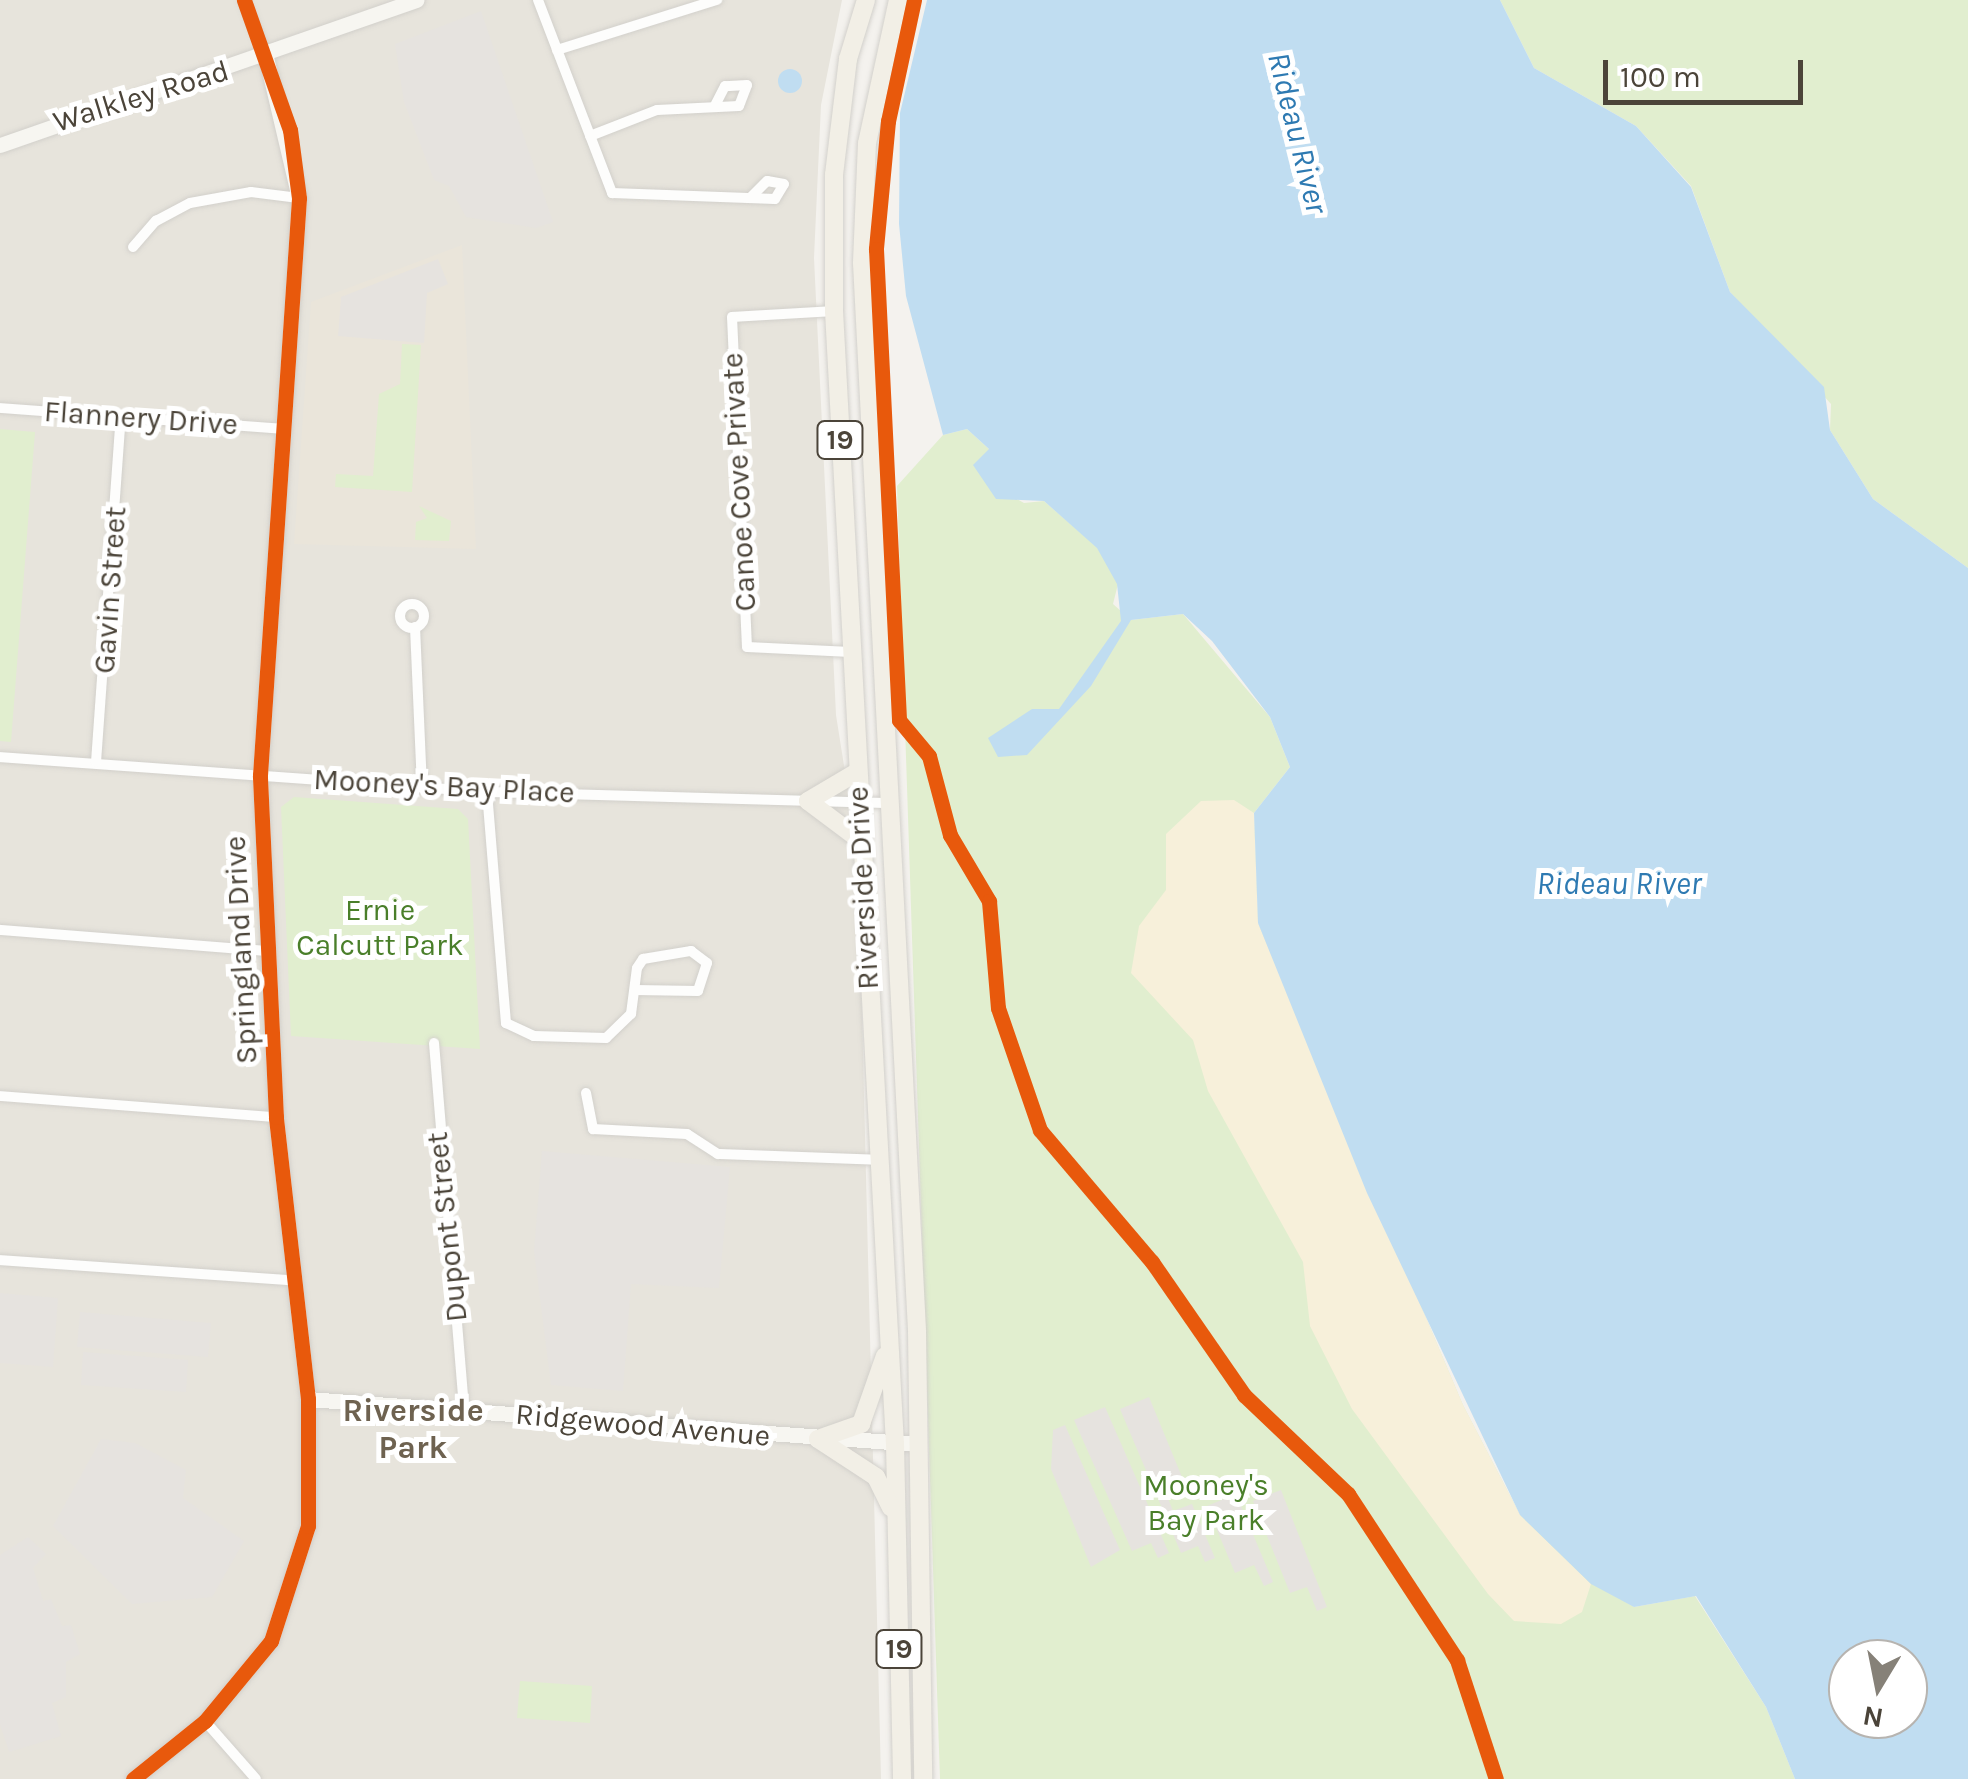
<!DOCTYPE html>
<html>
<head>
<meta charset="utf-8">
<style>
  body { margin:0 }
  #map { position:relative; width:1968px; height:1779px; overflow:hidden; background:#f4f2ee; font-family:Karla,sans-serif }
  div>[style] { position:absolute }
  .residential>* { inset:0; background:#e7e4dc }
  .education>* { inset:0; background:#eae5da }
  .green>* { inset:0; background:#e1eecf }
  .sand>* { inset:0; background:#f7f0da }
  .parking>* { inset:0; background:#e6e3df }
  .water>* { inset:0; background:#c0ddf1 }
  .round { border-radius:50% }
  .roads { filter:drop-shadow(0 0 2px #d2d0cb) drop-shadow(0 0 2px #d2d0cb) }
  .street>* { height:10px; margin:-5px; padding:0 5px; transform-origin:5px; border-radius:5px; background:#fdfdfc }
  .street>.ring { margin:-5px; padding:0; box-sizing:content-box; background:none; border:10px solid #fdfdfc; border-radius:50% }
  .secondary>* { height:15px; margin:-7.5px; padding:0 7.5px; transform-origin:7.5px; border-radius:7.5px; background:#f7f6f1 }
  .primary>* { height:18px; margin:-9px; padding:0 9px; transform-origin:9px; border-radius:9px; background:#f2efe6 }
  .cycleway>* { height:15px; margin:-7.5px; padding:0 7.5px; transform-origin:7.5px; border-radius:7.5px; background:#e8590c }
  span { translate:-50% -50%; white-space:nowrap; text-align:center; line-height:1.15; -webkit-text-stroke:10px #fff; paint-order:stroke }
  .shield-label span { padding:2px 8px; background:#fff; border:2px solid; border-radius:8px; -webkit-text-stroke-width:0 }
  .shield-label { font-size:28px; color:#4b4439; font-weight:700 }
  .street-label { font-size:30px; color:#4b4439 }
  .park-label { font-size:30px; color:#4a7f2a }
  .water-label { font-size:32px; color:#2e7ab2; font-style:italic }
  .neighbourhood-label { font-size:32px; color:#6e6250; font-weight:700 }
  .north { position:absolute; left:1828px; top:1639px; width:100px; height:100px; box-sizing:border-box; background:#fff; border:2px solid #b7b4b0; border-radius:50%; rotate:190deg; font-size:28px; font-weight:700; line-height:40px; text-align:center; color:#4b4439 }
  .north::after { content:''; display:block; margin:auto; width:35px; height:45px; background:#868178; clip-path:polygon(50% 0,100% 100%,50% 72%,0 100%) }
  .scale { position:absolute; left:1603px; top:60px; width:200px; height:45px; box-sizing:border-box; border:5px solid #4b4439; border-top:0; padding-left:12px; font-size:30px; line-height:35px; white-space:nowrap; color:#4b4439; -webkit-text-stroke:8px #fff; paint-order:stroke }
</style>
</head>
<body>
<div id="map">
  <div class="residential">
    <div style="clip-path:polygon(0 0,842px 0,821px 105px,814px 258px,836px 715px,858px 854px,881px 1779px,0 1779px)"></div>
  </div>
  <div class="education">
    <div style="clip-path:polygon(462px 245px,476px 549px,294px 544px,311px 302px)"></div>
  </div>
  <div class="green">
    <div style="clip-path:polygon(1500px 0,1968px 0,1968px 568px,1873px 499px,1830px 430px,1831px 404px,1730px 292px,1691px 186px,1636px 126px,1534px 68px)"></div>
    <div style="clip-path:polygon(402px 344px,421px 345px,412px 492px,335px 487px,336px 474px,373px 476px,379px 394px,400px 384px)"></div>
    <div style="clip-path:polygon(0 429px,35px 432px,11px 742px,0 741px)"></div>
    <div style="clip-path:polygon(967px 429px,989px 449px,991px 484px,1024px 503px,1044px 501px,1098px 548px,1118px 584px,1113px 604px,1131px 620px,1183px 614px,1270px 717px,1290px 767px,1254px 813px,1258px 923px,1463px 1405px,1520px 1515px,1634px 1607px,1695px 1596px,1766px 1707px,1795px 1779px,940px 1779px,897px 486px,943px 435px)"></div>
    <div style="clip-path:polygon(419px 506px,451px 521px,449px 541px,415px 540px,416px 522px,427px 518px)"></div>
    <div style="clip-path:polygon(294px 797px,458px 809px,468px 819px,480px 1049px,291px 1036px,281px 807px)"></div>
    <div style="clip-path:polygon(520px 1681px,592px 1686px,590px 1723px,517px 1718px)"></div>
  </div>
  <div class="sand">
    <div style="clip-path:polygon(1234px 800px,1254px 813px,1258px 923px,1463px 1405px,1520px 1515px,1591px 1584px,1582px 1612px,1561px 1624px,1514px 1621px,1488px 1594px,1352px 1409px,1310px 1326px,1303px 1262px,1208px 1091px,1193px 1040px,1131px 973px,1139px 926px,1166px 890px,1166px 834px,1201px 801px)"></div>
  </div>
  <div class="parking">
    <div style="clip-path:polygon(481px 11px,553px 222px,536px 228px,466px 217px,449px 186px,434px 180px,404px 102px,395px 44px)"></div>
    <div style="clip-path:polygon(438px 259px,448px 284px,427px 293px,424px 343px,338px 336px,341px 297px)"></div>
    <div style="clip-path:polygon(542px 1151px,730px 1167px,719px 1288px,631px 1284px,623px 1391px,551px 1385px,534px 1251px)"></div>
    <div style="clip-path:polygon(0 1293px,58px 1298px,53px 1367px,0 1363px)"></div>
    <div style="clip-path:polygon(80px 1312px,211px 1323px,208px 1357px,77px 1347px)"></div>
    <div style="clip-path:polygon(83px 1352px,188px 1360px,186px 1392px,81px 1385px)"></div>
    <div style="clip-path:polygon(1149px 1397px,1182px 1477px,1163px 1486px,1173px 1511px,1192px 1504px,1215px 1558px,1205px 1562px,1198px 1546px,1181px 1553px,1120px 1409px)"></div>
    <div style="clip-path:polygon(1105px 1407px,1169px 1553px,1158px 1558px,1151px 1543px,1132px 1551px,1074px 1420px)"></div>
    <div style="clip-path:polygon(1065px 1425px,1120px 1550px,1091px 1567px,1051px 1469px,1053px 1430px)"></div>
    <div style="clip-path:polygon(101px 1439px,135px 1443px,186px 1470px,183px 1498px,244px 1541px,212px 1597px,132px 1604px,53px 1526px)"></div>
    <div style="clip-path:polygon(1281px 1490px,1327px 1607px,1317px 1611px,1307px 1587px,1290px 1593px,1253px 1501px)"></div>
    <div style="clip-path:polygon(1236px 1494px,1273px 1582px,1264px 1586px,1254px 1565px,1235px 1573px,1207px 1506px)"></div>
    <div style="clip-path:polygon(28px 1537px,46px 1554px,33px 1568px,43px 1601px,51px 1599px,62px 1626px,71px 1625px,80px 1654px,66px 1662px,66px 1697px,52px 1703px,61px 1736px,9px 1752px,0 1725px,0 1555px)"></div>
  </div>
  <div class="water">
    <div style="clip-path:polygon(evenodd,927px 0,1500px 0,1534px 68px,1636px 126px,1691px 187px,1730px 292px,1824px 387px,1830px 430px,1873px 499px,1968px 568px,1968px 1779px,1795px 1779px,1766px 1707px,1696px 1596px,1634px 1607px,1591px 1584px,1520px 1515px,1367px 1193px,1258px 923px,1254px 813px,1290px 767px,1270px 717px,1212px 641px,1183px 614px,1131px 620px,1091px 686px,1027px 755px,998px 757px,988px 738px,1032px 709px,1059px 709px,1121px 621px,1117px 584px,1097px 548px,1044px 501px,996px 499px,973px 465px,989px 449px,967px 429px,943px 435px,906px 296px,899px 224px,900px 113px,927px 0,1908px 1659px,1908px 1719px,1848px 1719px,1848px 1659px,1908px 1659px)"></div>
    <div class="round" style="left:778px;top:69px;width:24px;height:24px"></div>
  </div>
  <div class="roads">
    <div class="street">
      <div style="left:244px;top:0;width:59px;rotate:68.2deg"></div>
      <div style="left:538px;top:0;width:207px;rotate:69deg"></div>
      <div style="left:612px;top:193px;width:163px;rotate:2.1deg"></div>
      <div style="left:775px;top:199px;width:17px;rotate:-59deg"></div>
      <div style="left:784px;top:184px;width:17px;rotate:-170deg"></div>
      <div style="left:767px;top:181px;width:24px;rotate:135deg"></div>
      <div style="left:557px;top:50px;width:168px;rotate:-17.4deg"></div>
      <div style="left:590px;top:136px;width:72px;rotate:-21.2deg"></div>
      <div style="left:657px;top:110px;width:82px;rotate:-2.8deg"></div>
      <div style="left:739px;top:106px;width:22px;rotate:-69deg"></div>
      <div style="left:747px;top:85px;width:22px;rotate:177deg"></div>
      <div style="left:725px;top:86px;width:22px;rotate:117deg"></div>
      <div style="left:133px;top:247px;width:35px;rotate:-49deg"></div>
      <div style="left:156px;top:221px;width:38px;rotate:-28deg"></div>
      <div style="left:190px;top:203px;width:62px;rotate:-10.2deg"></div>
      <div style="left:251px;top:192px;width:48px;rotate:7.1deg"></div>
      <div style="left:834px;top:311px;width:102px;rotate:176.6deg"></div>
      <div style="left:732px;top:317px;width:330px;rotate:87.4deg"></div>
      <div style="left:747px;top:647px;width:104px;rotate:2.8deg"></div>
      <div style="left:0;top:408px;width:284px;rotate:4.2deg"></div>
      <div class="ring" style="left:400px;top:604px;width:14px;height:14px"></div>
      <div style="left:415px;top:627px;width:160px;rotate:87.5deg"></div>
      <div style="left:0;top:757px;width:488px;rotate:4.1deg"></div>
      <div style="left:487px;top:792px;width:402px;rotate:1.6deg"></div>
      <div style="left:96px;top:762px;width:346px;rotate:-85.9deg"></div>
      <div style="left:487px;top:792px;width:232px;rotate:85.3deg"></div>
      <div style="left:506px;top:1023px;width:31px;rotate:25deg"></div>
      <div style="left:534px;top:1036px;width:72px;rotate:1.6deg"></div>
      <div style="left:606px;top:1038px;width:35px;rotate:-44deg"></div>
      <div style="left:631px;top:1014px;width:46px;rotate:-82.6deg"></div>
      <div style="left:637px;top:968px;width:11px;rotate:-56deg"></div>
      <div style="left:643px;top:959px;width:49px;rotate:-9.5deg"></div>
      <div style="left:691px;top:951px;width:20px;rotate:37deg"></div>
      <div style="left:707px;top:963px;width:29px;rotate:108deg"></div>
      <div style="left:698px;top:991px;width:63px;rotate:-179.1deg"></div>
      <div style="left:0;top:930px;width:269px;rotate:4.5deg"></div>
      <div style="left:434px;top:1043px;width:369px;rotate:85.3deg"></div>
      <div style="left:586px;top:1093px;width:37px;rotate:79deg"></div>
      <div style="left:593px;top:1129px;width:94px;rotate:3deg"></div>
      <div style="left:687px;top:1134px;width:37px;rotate:33deg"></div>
      <div style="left:718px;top:1154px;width:161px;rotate:2.1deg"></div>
      <div style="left:0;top:1096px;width:277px;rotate:4.4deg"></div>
      <div style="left:0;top:1260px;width:290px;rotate:4deg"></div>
      <div style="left:205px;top:1721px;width:77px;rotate:48.7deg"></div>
    </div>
    <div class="secondary">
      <div style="left:0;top:145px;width:441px;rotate:-19.2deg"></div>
      <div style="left:308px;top:1399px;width:612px;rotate:4.22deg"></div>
      <div style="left:133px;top:1779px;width:92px;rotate:-38.9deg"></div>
      <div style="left:205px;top:1721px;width:104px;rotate:-50.5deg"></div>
      <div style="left:271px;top:1641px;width:121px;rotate:-72.2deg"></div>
      <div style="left:308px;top:1526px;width:127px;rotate:-90deg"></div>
      <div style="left:308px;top:1399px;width:284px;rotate:-96.5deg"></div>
      <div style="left:276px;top:1117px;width:342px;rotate:-92.7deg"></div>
      <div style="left:260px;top:775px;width:578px;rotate:-86.13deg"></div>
      <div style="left:299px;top:198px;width:145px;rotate:-103.2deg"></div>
    </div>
    <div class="primary">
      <div style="left:866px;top:0;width:62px;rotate:107deg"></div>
      <div style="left:848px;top:59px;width:117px;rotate:96.9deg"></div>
      <div style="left:834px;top:175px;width:136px;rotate:90deg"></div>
      <div style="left:834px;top:311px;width:1134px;rotate:86.92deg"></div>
      <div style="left:895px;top:1443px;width:336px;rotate:88.8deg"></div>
      <div style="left:898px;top:0;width:146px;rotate:102.2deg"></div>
      <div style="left:867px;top:143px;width:120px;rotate:92.4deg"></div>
      <div style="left:862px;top:263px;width:1070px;rotate:87.05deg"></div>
      <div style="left:917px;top:1332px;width:447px;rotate:89.2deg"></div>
      <div style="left:808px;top:801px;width:65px;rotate:36.9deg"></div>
      <div style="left:808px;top:801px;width:57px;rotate:-30.6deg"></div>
      <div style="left:818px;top:1439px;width:46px;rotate:-19.2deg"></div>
      <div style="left:861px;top:1424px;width:72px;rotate:-70.6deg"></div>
      <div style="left:818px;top:1439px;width:69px;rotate:33.2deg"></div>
      <div style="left:876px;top:1477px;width:34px;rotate:64deg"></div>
    </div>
  </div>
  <div class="cycleway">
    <div style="left:914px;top:0;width:124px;rotate:102.1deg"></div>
    <div style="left:888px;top:121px;width:129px;rotate:95.4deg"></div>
    <div style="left:876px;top:249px;width:472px;rotate:87.2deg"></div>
    <div style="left:899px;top:720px;width:47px;rotate:50.2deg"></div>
    <div style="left:929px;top:756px;width:82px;rotate:75.1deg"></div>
    <div style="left:950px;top:835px;width:77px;rotate:59.4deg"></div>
    <div style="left:989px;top:901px;width:107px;rotate:85.2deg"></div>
    <div style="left:998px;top:1008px;width:129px;rotate:71deg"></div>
    <div style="left:1040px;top:1130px;width:173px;rotate:49.7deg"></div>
    <div style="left:1152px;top:1262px;width:162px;rotate:55.3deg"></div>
    <div style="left:1244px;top:1395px;width:144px;rotate:43.6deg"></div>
    <div style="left:1348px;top:1494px;width:199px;rotate:56.7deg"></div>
    <div style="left:1457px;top:1660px;width:125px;rotate:71.9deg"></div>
    <div style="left:133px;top:1779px;width:92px;rotate:-38.9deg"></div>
    <div style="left:205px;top:1721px;width:104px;rotate:-50.5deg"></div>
    <div style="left:271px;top:1641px;width:121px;rotate:-72.2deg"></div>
    <div style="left:308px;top:1526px;width:127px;rotate:-90deg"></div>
    <div style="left:308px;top:1399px;width:284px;rotate:-96.5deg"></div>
    <div style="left:276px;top:1117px;width:342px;rotate:-92.7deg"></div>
    <div style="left:260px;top:775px;width:578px;rotate:-86.13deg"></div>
    <div style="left:299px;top:198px;width:69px;rotate:-97.5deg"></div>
    <div style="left:290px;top:130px;width:138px;rotate:-109.5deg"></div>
  </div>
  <div class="shield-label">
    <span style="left:840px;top:440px">19</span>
    <span style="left:899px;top:1649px">19</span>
  </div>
  <div class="street-label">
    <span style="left:141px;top:96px;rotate:-17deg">Walkley Road</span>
    <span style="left:141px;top:418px;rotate:4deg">Flannery Drive</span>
    <span style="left:739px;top:482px;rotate:-93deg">Canoe Cove Private</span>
    <span style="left:110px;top:590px;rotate:-86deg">Gavin Street</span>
    <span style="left:444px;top:786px;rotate:3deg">Mooney's Bay Place</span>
    <span style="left:863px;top:888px;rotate:-93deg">Riverside Drive</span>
    <span style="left:241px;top:950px;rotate:-93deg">Springland Drive</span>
    <span style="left:447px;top:1227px;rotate:-96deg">Dupont Street</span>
    <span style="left:643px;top:1425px;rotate:5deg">Ridgewood Avenue</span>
  </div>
  <div class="park-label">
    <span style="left:380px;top:927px">Ernie<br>Calcutt Park</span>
    <span style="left:1206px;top:1502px">Mooney's<br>Bay Park</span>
  </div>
  <div class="water-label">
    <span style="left:1297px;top:133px;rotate:76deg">Rideau River</span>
    <span style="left:1619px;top:884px">Rideau River</span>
  </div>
  <div class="neighbourhood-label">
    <span style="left:413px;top:1430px">Riverside<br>Park</span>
  </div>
  <div class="north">N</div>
  <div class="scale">100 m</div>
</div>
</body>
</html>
